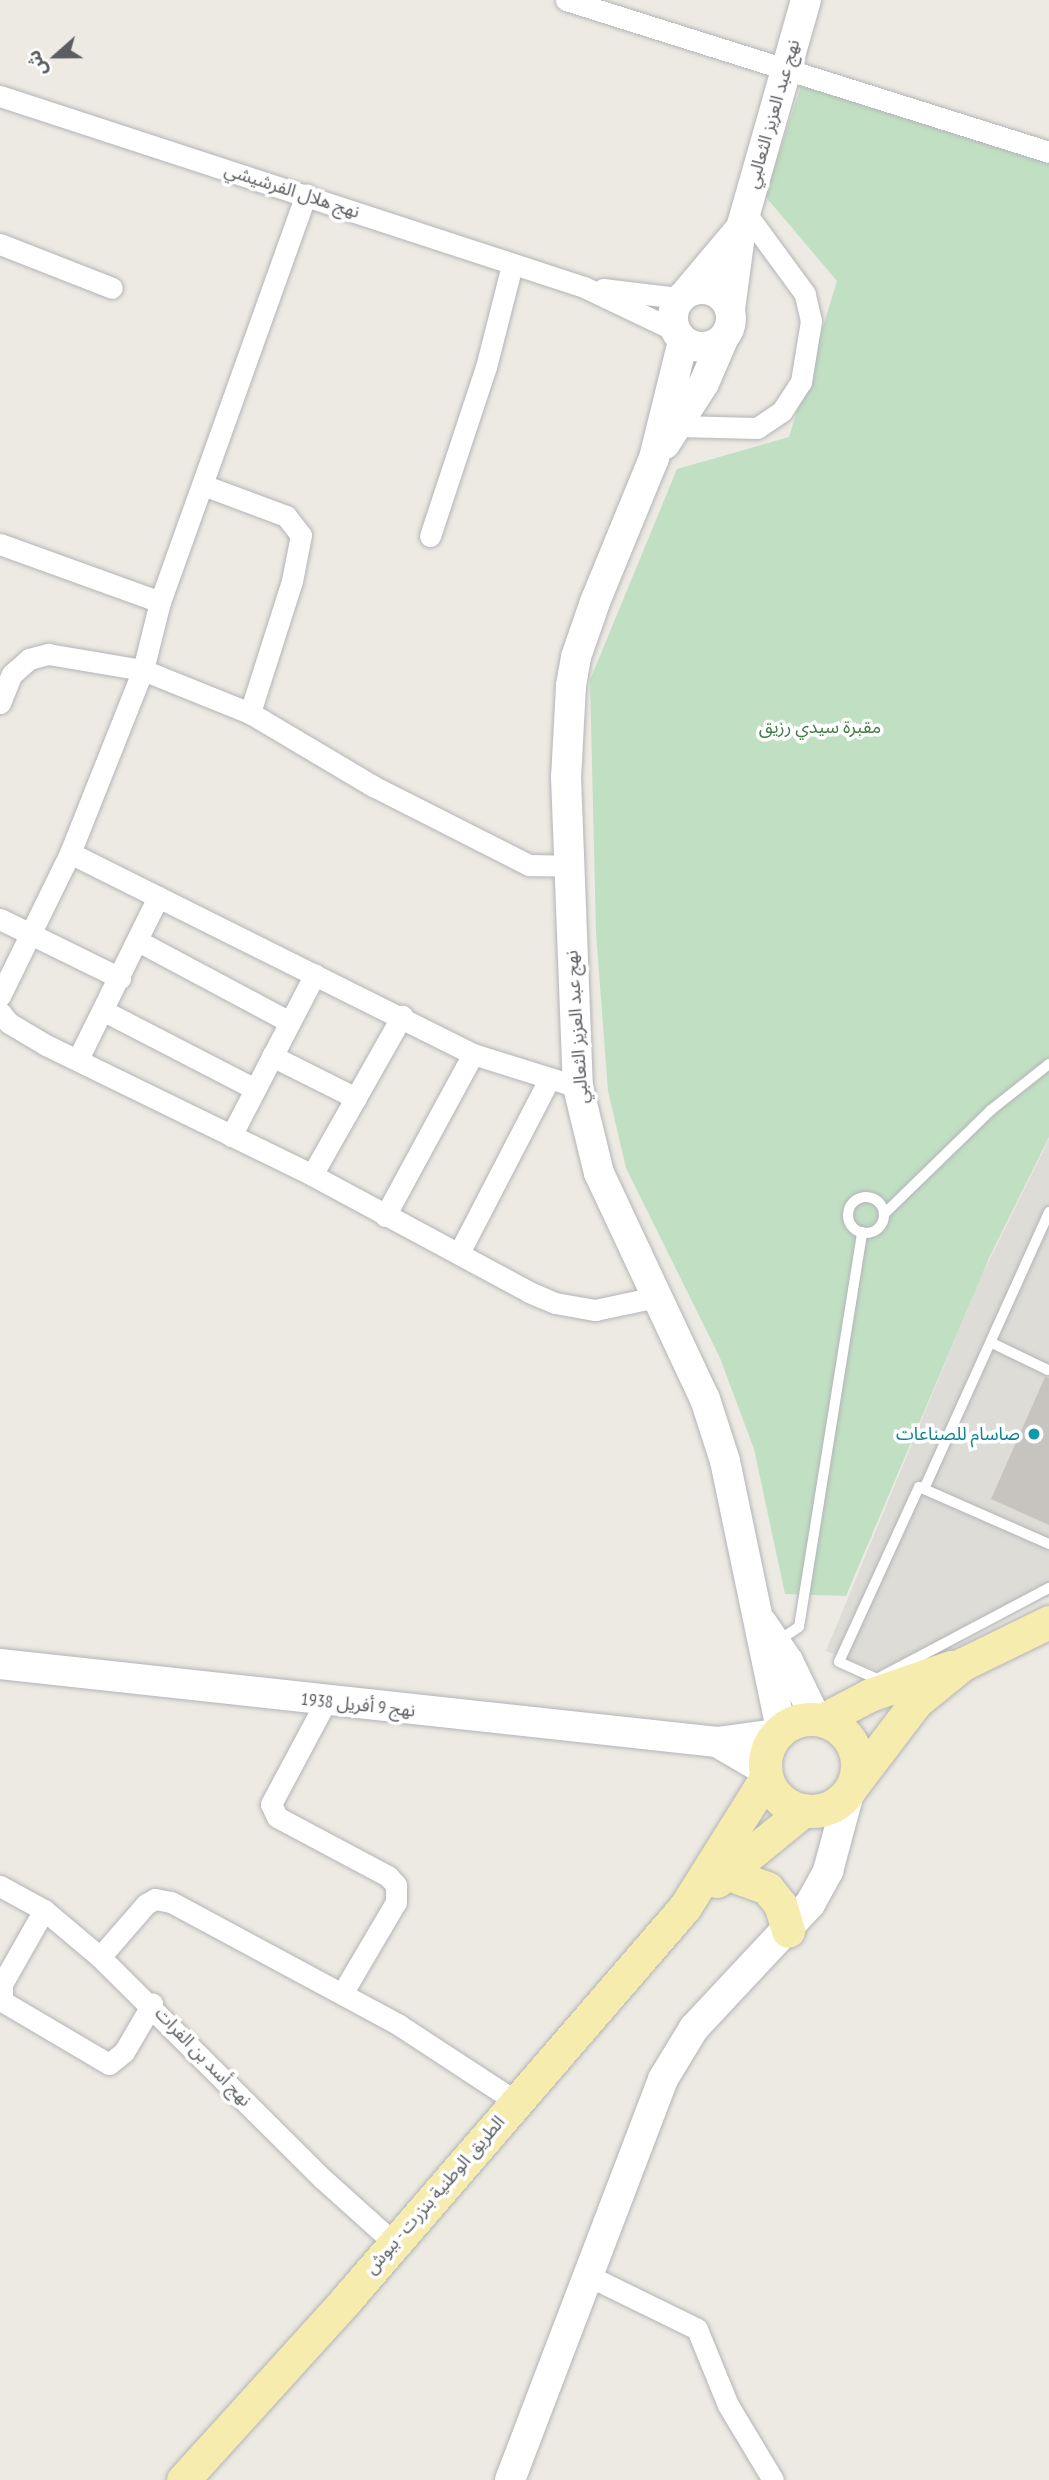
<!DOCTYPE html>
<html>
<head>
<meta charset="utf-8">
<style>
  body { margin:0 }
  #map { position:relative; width:1049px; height:2480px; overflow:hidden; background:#eceae2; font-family:"PT Sans Narrow","Noto Sans Arabic",sans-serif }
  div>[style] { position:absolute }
  .industrial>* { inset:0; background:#dddcd7 }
  .green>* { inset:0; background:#c1e0c3 }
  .building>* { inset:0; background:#c7c4bf }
  .roads { filter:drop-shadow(0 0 2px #b3b4b8) drop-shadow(0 0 2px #b3b4b8) }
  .lane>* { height:10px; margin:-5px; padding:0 5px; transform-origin:5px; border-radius:5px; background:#fff }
  .lane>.ring { margin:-5px; padding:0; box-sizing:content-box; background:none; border:10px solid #fff; border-radius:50% }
  .street>* { height:21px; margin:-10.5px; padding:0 10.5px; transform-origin:10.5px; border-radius:10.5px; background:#fff }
  .secondary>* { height:30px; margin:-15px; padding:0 15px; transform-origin:15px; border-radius:15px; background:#fff }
  .secondary>.ring { margin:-15px; padding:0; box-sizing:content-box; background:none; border:30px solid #fff; border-radius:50% }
  .primary>* { height:33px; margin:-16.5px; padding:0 16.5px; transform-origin:16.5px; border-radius:16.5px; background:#f5ecae }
  .primary>.ring { margin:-16.5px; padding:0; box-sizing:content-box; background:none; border:33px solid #f5ecae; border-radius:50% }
  .dots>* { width:19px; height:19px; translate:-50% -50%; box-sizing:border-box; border:4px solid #fff; border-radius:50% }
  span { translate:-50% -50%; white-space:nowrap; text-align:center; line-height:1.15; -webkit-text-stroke:7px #fff; paint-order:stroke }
  .street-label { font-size:18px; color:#5b5d61 }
  .park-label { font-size:18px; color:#3e7d43 }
  .culture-label { font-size:18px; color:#0d838f }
  .right { translate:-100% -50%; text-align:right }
  .north { position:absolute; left:21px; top:21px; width:70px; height:70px; -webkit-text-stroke:5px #fff; paint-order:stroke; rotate:249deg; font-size:19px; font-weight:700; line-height:28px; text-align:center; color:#5b5d61 }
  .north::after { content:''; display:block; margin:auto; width:24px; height:32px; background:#5b5d61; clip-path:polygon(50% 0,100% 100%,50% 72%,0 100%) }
</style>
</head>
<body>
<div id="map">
  <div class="industrial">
    <div style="clip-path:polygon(1049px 1139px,1049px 1596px,878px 1671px,826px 1651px,980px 1279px)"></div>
  </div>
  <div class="green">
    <div style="clip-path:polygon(801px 86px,1049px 158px,1049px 1137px,990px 1256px,846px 1596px,785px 1594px,754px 1449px,720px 1358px,626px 1168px,608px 1091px,596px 933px,590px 680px,677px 469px,789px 437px,837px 281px,765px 196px)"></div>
  </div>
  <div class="building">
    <div style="clip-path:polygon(1045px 1377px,1049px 1378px,1049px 1525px,991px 1499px)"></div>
  </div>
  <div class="roads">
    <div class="lane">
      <div class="ring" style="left:848px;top:1197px;width:26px;height:26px"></div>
      <div style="left:884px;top:1214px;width:149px;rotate:-44.2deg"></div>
      <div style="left:991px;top:1110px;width:74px;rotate:-38.4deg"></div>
      <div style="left:992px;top:1343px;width:62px;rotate:25.7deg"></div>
      <div style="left:924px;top:1489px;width:304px;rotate:-65.7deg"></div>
      <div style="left:1049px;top:1544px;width:142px;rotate:-156.3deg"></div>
      <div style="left:919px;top:1487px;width:192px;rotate:114.6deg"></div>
      <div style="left:839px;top:1662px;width:42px;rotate:24.1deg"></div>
      <div style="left:877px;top:1679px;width:195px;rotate:-27.9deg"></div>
      <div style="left:778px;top:1641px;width:25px;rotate:-34deg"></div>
      <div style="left:799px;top:1627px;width:400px;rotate:-80.9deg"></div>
    </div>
    <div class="street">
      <div style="left:566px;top:0;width:506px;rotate:17.47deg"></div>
      <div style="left:0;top:96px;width:614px;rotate:18.11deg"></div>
      <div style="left:584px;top:287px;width:100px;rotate:25.5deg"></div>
      <div style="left:0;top:244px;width:120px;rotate:21.4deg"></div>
      <div style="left:603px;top:289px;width:77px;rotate:6.8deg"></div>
      <div style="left:678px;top:426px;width:79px;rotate:1.5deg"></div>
      <div style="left:757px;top:428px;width:30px;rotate:-34deg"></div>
      <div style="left:782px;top:411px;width:35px;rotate:-57deg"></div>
      <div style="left:801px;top:382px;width:62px;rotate:-80.7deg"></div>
      <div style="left:811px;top:321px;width:28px;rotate:-103deg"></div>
      <div style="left:805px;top:294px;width:102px;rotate:-126.2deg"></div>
      <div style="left:203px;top:485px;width:89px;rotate:20.5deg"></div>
      <div style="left:286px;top:516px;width:24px;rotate:52deg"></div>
      <div style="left:301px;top:535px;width:47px;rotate:101.1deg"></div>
      <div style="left:292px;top:581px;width:139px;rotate:107.7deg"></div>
      <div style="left:430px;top:536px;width:178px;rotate:-71.7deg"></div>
      <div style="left:486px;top:367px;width:105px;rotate:-75.7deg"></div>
      <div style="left:0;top:544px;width:170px;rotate:19.9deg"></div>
      <div style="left:0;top:703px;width:31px;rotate:-68deg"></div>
      <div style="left:12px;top:674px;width:23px;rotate:-41deg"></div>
      <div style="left:29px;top:659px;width:20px;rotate:-15deg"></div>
      <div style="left:48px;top:654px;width:96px;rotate:9.6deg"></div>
      <div style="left:143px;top:670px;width:115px;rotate:21.9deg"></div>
      <div style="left:250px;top:713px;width:143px;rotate:30.7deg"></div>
      <div style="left:373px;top:786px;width:175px;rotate:26.9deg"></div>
      <div style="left:529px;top:865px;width:39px;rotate:1deg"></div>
      <div style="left:70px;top:853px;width:450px;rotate:26.5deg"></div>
      <div style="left:473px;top:1054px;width:110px;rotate:17.4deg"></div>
      <div style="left:0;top:919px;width:134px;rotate:26.2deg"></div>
      <div style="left:138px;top:941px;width:172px;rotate:28.1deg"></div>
      <div style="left:0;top:996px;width:159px;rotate:-63.9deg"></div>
      <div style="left:70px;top:853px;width:197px;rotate:-68.3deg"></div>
      <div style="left:143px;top:670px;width:70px;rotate:-76deg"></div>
      <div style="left:160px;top:602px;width:433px;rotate:-70.3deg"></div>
      <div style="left:104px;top:1011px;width:170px;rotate:27.3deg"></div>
      <div style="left:0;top:1012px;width:14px;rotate:51deg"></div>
      <div style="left:9px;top:1023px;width:43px;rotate:30.7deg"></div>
      <div style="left:46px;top:1045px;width:296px;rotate:26deg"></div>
      <div style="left:312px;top:1175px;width:247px;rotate:28.3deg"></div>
      <div style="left:529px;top:1292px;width:28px;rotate:23deg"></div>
      <div style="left:555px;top:1303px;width:41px;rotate:9.9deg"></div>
      <div style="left:595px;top:1310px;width:62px;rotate:-12deg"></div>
      <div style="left:272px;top:1056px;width:94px;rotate:26.6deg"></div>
      <div style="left:78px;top:1059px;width:181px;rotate:-63.7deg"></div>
      <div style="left:231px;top:1136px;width:182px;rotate:-62.6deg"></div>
      <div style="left:312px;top:1175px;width:183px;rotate:-60.5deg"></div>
      <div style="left:385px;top:1216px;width:184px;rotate:-61.5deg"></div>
      <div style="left:459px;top:1253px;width:194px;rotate:-62.6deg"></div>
      <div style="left:326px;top:1701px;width:117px;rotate:118.1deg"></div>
      <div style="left:271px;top:1804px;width:14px;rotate:65deg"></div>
      <div style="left:277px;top:1817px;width:126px;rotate:28deg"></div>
      <div style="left:388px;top:1876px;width:12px;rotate:48deg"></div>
      <div style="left:396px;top:1885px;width:17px;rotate:90deg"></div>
      <div style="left:396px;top:1902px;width:104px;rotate:120.5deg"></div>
      <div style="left:0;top:1886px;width:50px;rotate:28.6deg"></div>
      <div style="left:44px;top:1910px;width:73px;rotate:40deg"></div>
      <div style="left:100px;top:1957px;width:315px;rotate:44.9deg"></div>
      <div style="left:323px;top:2179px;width:96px;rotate:42deg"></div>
      <div style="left:44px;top:1910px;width:85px;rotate:119.6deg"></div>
      <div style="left:2px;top:1984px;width:17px;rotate:90deg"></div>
      <div style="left:2px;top:2001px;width:124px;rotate:30.5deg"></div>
      <div style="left:109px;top:2064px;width:19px;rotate:-39deg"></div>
      <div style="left:124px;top:2052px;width:56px;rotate:-59.7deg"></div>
      <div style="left:100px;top:1957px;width:70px;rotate:-49deg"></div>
      <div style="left:146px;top:1904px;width:10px;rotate:-29deg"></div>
      <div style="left:155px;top:1899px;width:16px;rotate:11deg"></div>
      <div style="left:171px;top:1902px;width:259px;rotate:28.3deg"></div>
      <div style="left:399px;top:2025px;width:139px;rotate:33.2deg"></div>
      <div style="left:589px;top:2276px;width:120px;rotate:26.1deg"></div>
      <div style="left:697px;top:2329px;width:82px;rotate:67.8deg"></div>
      <div style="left:728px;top:2405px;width:87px;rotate:59deg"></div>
    </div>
    <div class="secondary">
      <div class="ring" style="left:673px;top:289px;width:28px;height:28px"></div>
      <div style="left:688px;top:291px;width:82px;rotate:-49.9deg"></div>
      <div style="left:730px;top:309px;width:82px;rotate:-82.3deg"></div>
      <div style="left:741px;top:228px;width:237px;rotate:-74.1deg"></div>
      <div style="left:683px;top:341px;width:121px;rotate:103.9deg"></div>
      <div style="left:654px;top:458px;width:156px;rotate:112.3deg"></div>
      <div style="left:595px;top:602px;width:58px;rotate:109.1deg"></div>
      <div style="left:576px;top:657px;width:29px;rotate:100deg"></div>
      <div style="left:571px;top:686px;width:91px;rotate:93.1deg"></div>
      <div style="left:566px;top:777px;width:310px;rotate:87.8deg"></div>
      <div style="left:578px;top:1087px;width:89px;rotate:76.3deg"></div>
      <div style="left:599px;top:1173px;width:250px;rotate:64.9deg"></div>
      <div style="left:705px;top:1399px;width:65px;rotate:72.1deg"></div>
      <div style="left:725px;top:1461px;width:274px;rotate:78.2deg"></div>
      <div style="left:665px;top:444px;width:72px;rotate:-57.4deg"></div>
      <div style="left:704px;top:383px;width:48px;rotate:-66.6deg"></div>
      <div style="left:762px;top:1623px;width:46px;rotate:55.6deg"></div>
      <div style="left:788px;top:1661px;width:64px;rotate:64.2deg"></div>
      <div style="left:0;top:1664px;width:721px;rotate:6.21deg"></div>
      <div style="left:717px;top:1742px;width:61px;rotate:-7.6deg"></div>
      <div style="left:717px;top:1742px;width:56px;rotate:30.3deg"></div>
      <div style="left:510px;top:2480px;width:429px;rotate:-69.1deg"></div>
      <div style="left:663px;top:2079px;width:60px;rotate:-58.7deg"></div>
      <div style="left:694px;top:2028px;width:170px;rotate:-46.9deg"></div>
      <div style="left:810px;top:1904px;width:38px;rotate:-61deg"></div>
      <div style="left:828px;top:1871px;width:81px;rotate:-74.9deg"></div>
    </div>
    <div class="primary">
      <div class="ring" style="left:765px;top:1719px;width:59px;height:59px"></div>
      <div style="left:824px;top:1719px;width:52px;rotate:-27.6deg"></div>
      <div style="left:870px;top:1695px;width:86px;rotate:-19.1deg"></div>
      <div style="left:853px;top:1785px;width:104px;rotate:-52.8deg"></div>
      <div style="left:916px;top:1702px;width:60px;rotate:-39deg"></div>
      <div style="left:963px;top:1664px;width:96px;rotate:-26deg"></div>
      <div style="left:726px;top:1873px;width:44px;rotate:20.1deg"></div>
      <div style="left:767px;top:1888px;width:21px;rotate:51deg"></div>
      <div style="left:780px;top:1904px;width:28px;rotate:73deg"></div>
      <div style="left:717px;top:1881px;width:112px;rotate:-39.2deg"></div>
      <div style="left:183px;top:2480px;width:243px;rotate:-47.8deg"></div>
      <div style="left:346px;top:2300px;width:519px;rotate:-49.22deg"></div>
      <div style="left:685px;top:1907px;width:152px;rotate:-57.9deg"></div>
    </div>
  </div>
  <div class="dots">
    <div style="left:1034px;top:1434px;background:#0f9aa8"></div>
  </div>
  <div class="street-label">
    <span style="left:773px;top:114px;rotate:-74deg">نهج عبد العزيز الثعالبي</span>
    <span style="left:292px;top:191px;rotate:18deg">نهج هلال الفرشيشي</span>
    <span style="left:577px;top:1027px;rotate:-94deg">نهج عبد العزيز الثعالبي</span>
    <span style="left:358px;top:1705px;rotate:6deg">نهج 9 أفريل 1938</span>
    <span style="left:203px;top:2057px;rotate:46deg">نهج أسد بن الفرات</span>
    <span style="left:435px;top:2195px;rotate:-49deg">الطريق الوطنية بنزرت - ببوش</span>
  </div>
  <div class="park-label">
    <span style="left:820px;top:727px">مقبرة سيدي رزيق</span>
  </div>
  <div class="culture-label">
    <span class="right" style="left:1020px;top:1434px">صاسام للصناعات</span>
  </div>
  <div class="north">ش</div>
</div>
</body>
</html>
